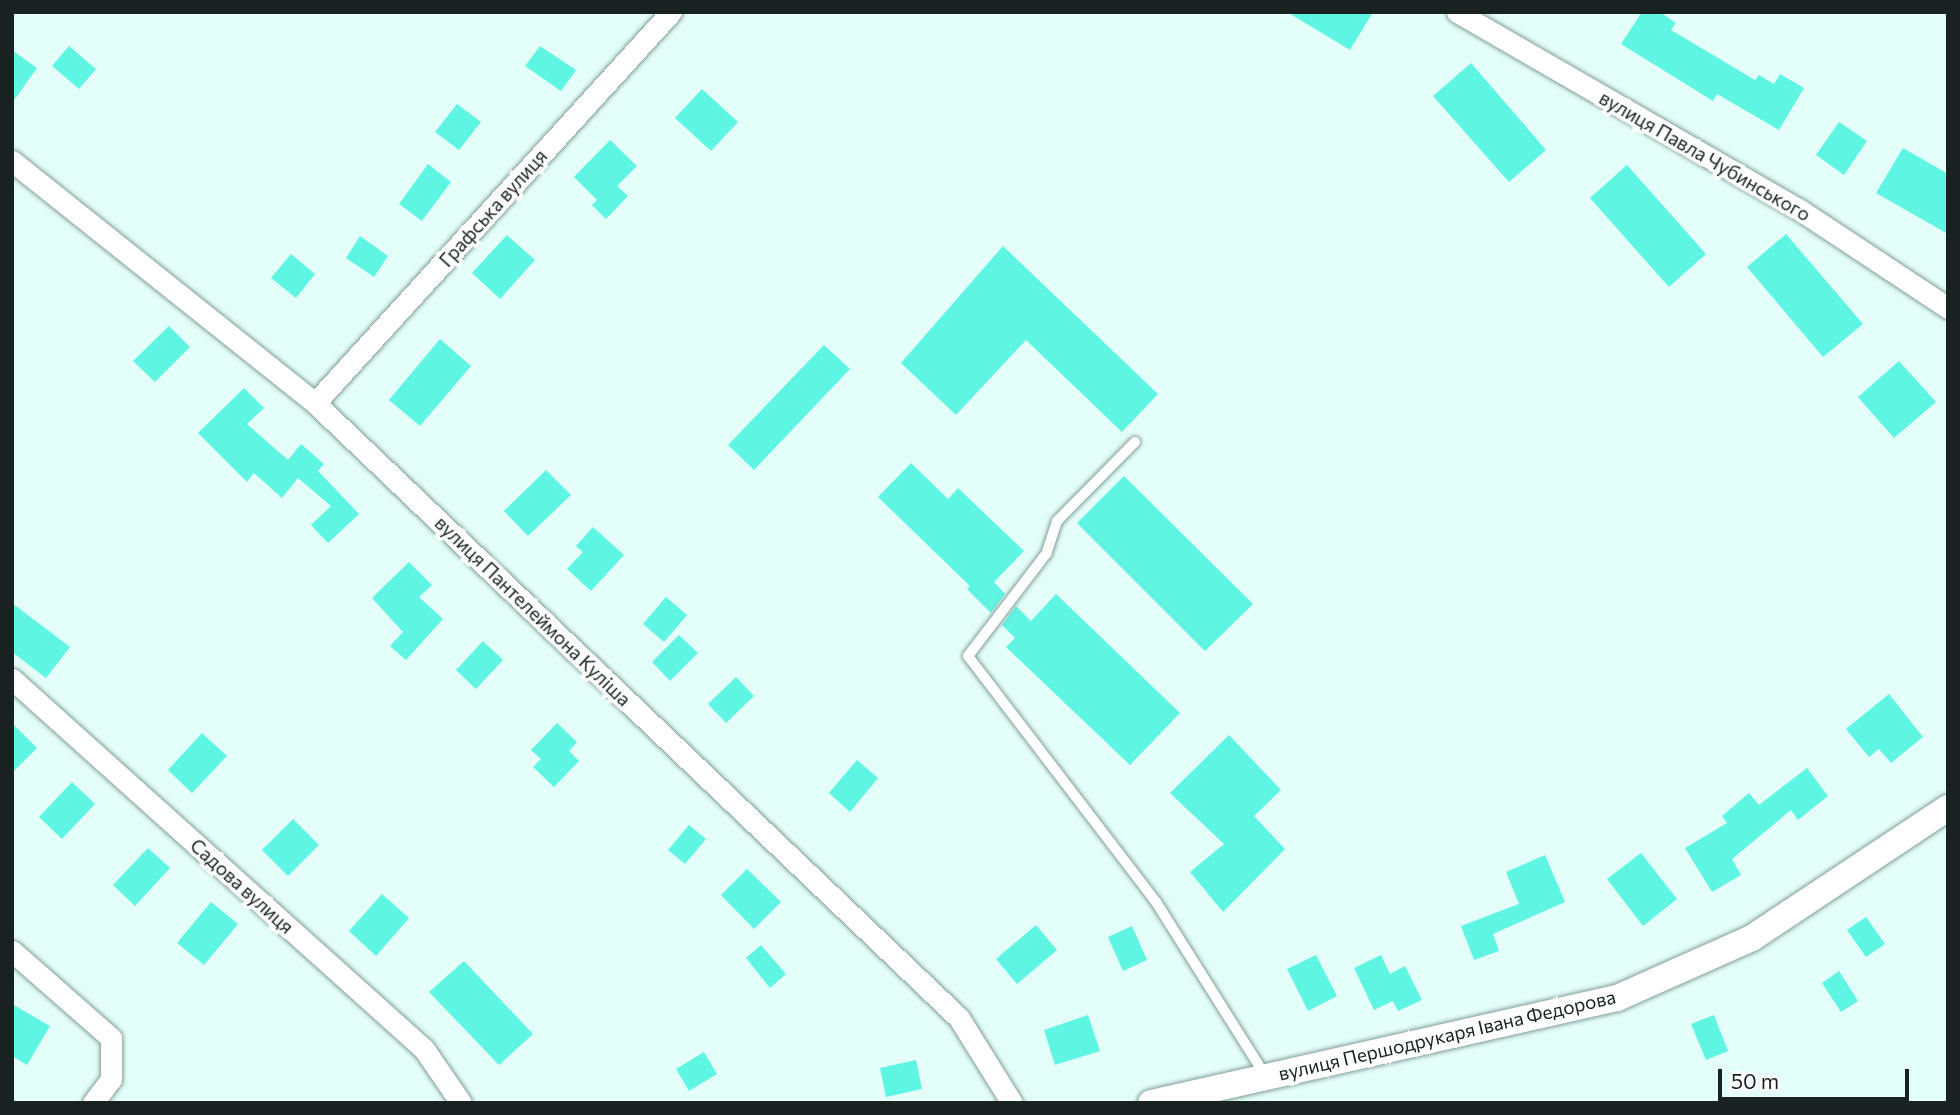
<!DOCTYPE html>
<html>
<head>
<meta charset="utf-8">
<style>
  body { margin:0 }
  #map { position:relative; width:1960px; height:1115px; overflow:hidden; background:#e4fffa; font-family:Commissioner,sans-serif }
  div>[style] { position:absolute }
  .building>* { inset:0; background:#5ff5e3 }
  .roads { filter:drop-shadow(0 0 2px #849d99) drop-shadow(0 0 2px #849d99) }
  .service>* { height:10px; margin:-5px; padding:0 5px; transform-origin:5px; border-radius:5px; background:#fff }
  .minor>* { height:21px; margin:-10.5px; padding:0 10.5px; transform-origin:10.5px; border-radius:10.5px; background:#fff }
  .tertiary>* { height:26px; margin:-13px; padding:0 13px; transform-origin:13px; border-radius:13px; background:#fff }
  span { translate:-50% -50%; white-space:nowrap; text-align:center; line-height:1.15; -webkit-text-stroke:7px #fff; paint-order:stroke }
  .street-label { font-size:19px; color:#182220 }
  .frame { position:absolute; inset:0; border:14px solid #182220; pointer-events:none }
  .scale { position:absolute; left:1718px; top:1069px; width:191px; height:32px; box-sizing:border-box; border:4px solid #182220; border-top:0; padding-left:9px; font-size:21px; line-height:24px; white-space:nowrap; color:#182220; -webkit-text-stroke:5px #fff; paint-order:stroke }
</style>
</head>
<body>
<div id="map">
  <div class="building">
    <div style="clip-path:polygon(1287px 12px,1373px 12px,1350px 50px)"></div>
    <div style="clip-path:polygon(1642px 12px,1660px 12px,1676px 23px,1671px 30px,1755px 80px,1759px 75px,1774px 84px,1780px 74px,1804px 88px,1779px 130px,1717px 94px,1713px 101px,1621px 44px)"></div>
    <div style="clip-path:polygon(69px 46px,96px 69px,79px 89px,52px 66px)"></div>
    <div style="clip-path:polygon(540px 46px,576px 70px,561px 91px,525px 66px)"></div>
    <div style="clip-path:polygon(12px 50px,37px 68px,12px 103px)"></div>
    <div style="clip-path:polygon(1471px 63px,1546px 150px,1509px 182px,1433px 96px)"></div>
    <div style="clip-path:polygon(702px 89px,738px 122px,711px 151px,675px 118px)"></div>
    <div style="clip-path:polygon(457px 104px,481px 122px,459px 150px,435px 132px)"></div>
    <div style="clip-path:polygon(1839px 122px,1867px 141px,1844px 175px,1816px 155px)"></div>
    <div style="clip-path:polygon(610px 140px,637px 166px,617px 186px,628px 196px,606px 219px,592px 205px,597px 200px,574px 177px)"></div>
    <div style="clip-path:polygon(1903px 148px,1948px 174px,1948px 234px,1876px 193px)"></div>
    <div style="clip-path:polygon(428px 164px,451px 182px,422px 221px,399px 204px)"></div>
    <div style="clip-path:polygon(1627px 165px,1706px 254px,1669px 287px,1590px 198px)"></div>
    <div style="clip-path:polygon(1786px 234px,1863px 324px,1823px 357px,1747px 267px)"></div>
    <div style="clip-path:polygon(507px 235px,535px 260px,500px 299px,472px 273px)"></div>
    <div style="clip-path:polygon(360px 236px,388px 256px,374px 277px,346px 258px)"></div>
    <div style="clip-path:polygon(1003px 246px,1158px 394px,1122px 432px,1026px 340px,956px 415px,901px 363px)"></div>
    <div style="clip-path:polygon(291px 254px,315px 274px,296px 298px,271px 278px)"></div>
    <div style="clip-path:polygon(169px 326px,190px 347px,155px 382px,133px 361px)"></div>
    <div style="clip-path:polygon(440px 339px,471px 366px,420px 426px,389px 400px)"></div>
    <div style="clip-path:polygon(824px 345px,850px 369px,754px 470px,728px 445px)"></div>
    <div style="clip-path:polygon(1899px 361px,1936px 402px,1894px 438px,1858px 397px)"></div>
    <div style="clip-path:polygon(244px 388px,264px 408px,247px 424px,288px 460px,301px 444px,324px 464px,318px 471px,359px 514px,328px 543px,311px 525px,331px 506px,298px 478px,282px 498px,254px 473px,247px 482px,198px 433px)"></div>
    <div style="clip-path:polygon(911px 463px,948px 499px,958px 488px,1024px 551px,994px 582px,1005px 594px,991px 613px,967px 589px,970px 586px,878px 497px)"></div>
    <div style="clip-path:polygon(546px 470px,571px 495px,528px 536px,504px 511px)"></div>
    <div style="clip-path:polygon(1124px 476px,1253px 604px,1205px 651px,1077px 523px)"></div>
    <div style="clip-path:polygon(593px 527px,624px 555px,591px 591px,567px 569px,583px 552px,576px 546px)"></div>
    <div style="clip-path:polygon(409px 562px,432px 585px,419px 597px,443px 619px,406px 660px,390px 646px,403px 632px,372px 598px)"></div>
    <div style="clip-path:polygon(1056px 594px,1180px 713px,1130px 765px,1006px 647px,1015px 638px,1002px 625px,1016px 606px,1031px 621px)"></div>
    <div style="clip-path:polygon(666px 597px,687px 615px,664px 642px,643px 624px)"></div>
    <div style="clip-path:polygon(12px 603px,70px 647px,46px 678px,12px 652px)"></div>
    <div style="clip-path:polygon(679px 635px,698px 653px,670px 681px,652px 662px)"></div>
    <div style="clip-path:polygon(483px 641px,503px 660px,476px 689px,456px 670px)"></div>
    <div style="clip-path:polygon(736px 677px,754px 696px,726px 723px,708px 704px)"></div>
    <div style="clip-path:polygon(1889px 694px,1923px 737px,1891px 763px,1879px 749px,1869px 757px,1846px 729px)"></div>
    <div style="clip-path:polygon(12px 723px,37px 748px,12px 773px)"></div>
    <div style="clip-path:polygon(557px 723px,577px 742px,569px 751px,579px 761px,554px 787px,533px 767px,541px 759px,531px 750px)"></div>
    <div style="clip-path:polygon(202px 733px,227px 756px,192px 793px,168px 770px)"></div>
    <div style="clip-path:polygon(1229px 735px,1281px 790px,1254px 816px,1285px 849px,1223px 912px,1190px 872px,1224px 844px,1170px 793px)"></div>
    <div style="clip-path:polygon(857px 760px,878px 778px,850px 812px,829px 793px)"></div>
    <div style="clip-path:polygon(1807px 768px,1828px 796px,1798px 820px,1791px 810px,1732px 859px,1741px 875px,1712px 892px,1685px 848px,1727px 823px,1722px 816px,1749px 793px,1759px 805px)"></div>
    <div style="clip-path:polygon(72px 782px,95px 804px,62px 839px,39px 817px)"></div>
    <div style="clip-path:polygon(293px 819px,319px 845px,288px 876px,262px 850px)"></div>
    <div style="clip-path:polygon(689px 825px,706px 839px,685px 864px,668px 850px)"></div>
    <div style="clip-path:polygon(148px 848px,170px 868px,135px 906px,113px 885px)"></div>
    <div style="clip-path:polygon(1641px 853px,1677px 899px,1643px 926px,1607px 879px)"></div>
    <div style="clip-path:polygon(1545px 855px,1565px 902px,1493px 934px,1499px 951px,1474px 960px,1461px 926px,1519px 904px,1506px 872px)"></div>
    <div style="clip-path:polygon(747px 869px,781px 902px,754px 929px,721px 895px)"></div>
    <div style="clip-path:polygon(382px 894px,409px 918px,376px 956px,349px 931px)"></div>
    <div style="clip-path:polygon(211px 902px,238px 924px,204px 965px,177px 943px)"></div>
    <div style="clip-path:polygon(1866px 917px,1885px 944px,1866px 957px,1847px 930px)"></div>
    <div style="clip-path:polygon(1036px 925px,1057px 950px,1017px 984px,996px 959px)"></div>
    <div style="clip-path:polygon(1132px 926px,1147px 960px,1123px 971px,1108px 937px)"></div>
    <div style="clip-path:polygon(761px 945px,786px 974px,770px 988px,746px 958px)"></div>
    <div style="clip-path:polygon(1316px 955px,1337px 996px,1308px 1011px,1287px 969px)"></div>
    <div style="clip-path:polygon(1381px 955px,1390px 974px,1405px 966px,1422px 1000px,1398px 1011px,1393px 1001px,1374px 1010px,1354px 968px)"></div>
    <div style="clip-path:polygon(464px 961px,533px 1034px,499px 1065px,429px 992px)"></div>
    <div style="clip-path:polygon(1839px 971px,1858px 1001px,1841px 1012px,1822px 983px)"></div>
    <div style="clip-path:polygon(12px 1004px,50px 1026px,27px 1065px,12px 1056px)"></div>
    <div style="clip-path:polygon(1088px 1015px,1100px 1051px,1055px 1065px,1044px 1030px)"></div>
    <div style="clip-path:polygon(1714px 1015px,1728px 1051px,1706px 1060px,1691px 1024px)"></div>
    <div style="clip-path:polygon(704px 1052px,717px 1074px,689px 1091px,676px 1069px)"></div>
    <div style="clip-path:polygon(916px 1060px,922px 1089px,886px 1097px,880px 1068px)"></div>
  </div>
  <div class="roads">
    <div class="service">
      <div style="left:1135px;top:442px;width:111px;rotate:134.6deg"></div>
      <div style="left:1057px;top:521px;width:35px;rotate:108deg"></div>
      <div style="left:1046px;top:554px;width:128px;rotate:127.4deg"></div>
      <div style="left:968px;top:656px;width:310px;rotate:52.6deg"></div>
      <div style="left:1156px;top:902px;width:204px;rotate:57.8deg"></div>
    </div>
    <div class="minor">
      <div style="left:1457px;top:12px;width:396px;rotate:30deg"></div>
      <div style="left:1800px;top:210px;width:178px;rotate:33.5deg"></div>
      <div style="left:12px;top:161px;width:388px;rotate:38.6deg"></div>
      <div style="left:315px;top:403px;width:890px;rotate:43.68deg"></div>
      <div style="left:959px;top:1018px;width:100px;rotate:58.1deg"></div>
      <div style="left:315px;top:403px;width:529px;rotate:-47.68deg"></div>
      <div style="left:12px;top:679px;width:554px;rotate:41.93deg"></div>
      <div style="left:424px;top:1049px;width:65px;rotate:55.6deg"></div>
      <div style="left:12px;top:951px;width:132px;rotate:41.3deg"></div>
      <div style="left:111px;top:1038px;width:41px;rotate:90deg"></div>
      <div style="left:111px;top:1079px;width:30px;rotate:127deg"></div>
    </div>
    <div class="tertiary">
      <div style="left:1151px;top:1103px;width:478px;rotate:-12.7deg"></div>
      <div style="left:1617px;top:998px;width:148px;rotate:-24deg"></div>
      <div style="left:1752px;top:938px;width:235px;rotate:-33.6deg"></div>
    </div>
  </div>
  <div class="street-label">
    <span style="left:1705px;top:156px;rotate:30deg">вулиця Павла Чубинського</span>
    <span style="left:493px;top:208px;rotate:-48deg">Графська вулиця</span>
    <span style="left:533px;top:611px;rotate:44deg">вулиця Пантелеймона Куліша</span>
    <span style="left:242px;top:886px;rotate:42deg">Садова вулиця</span>
    <span style="left:1447px;top:1035px;rotate:-13deg">вулиця Першодрукаря Івана Федорова</span>
  </div>
  <div class="frame"></div>
  <div class="scale">50 m</div>
</div>
</body>
</html>
